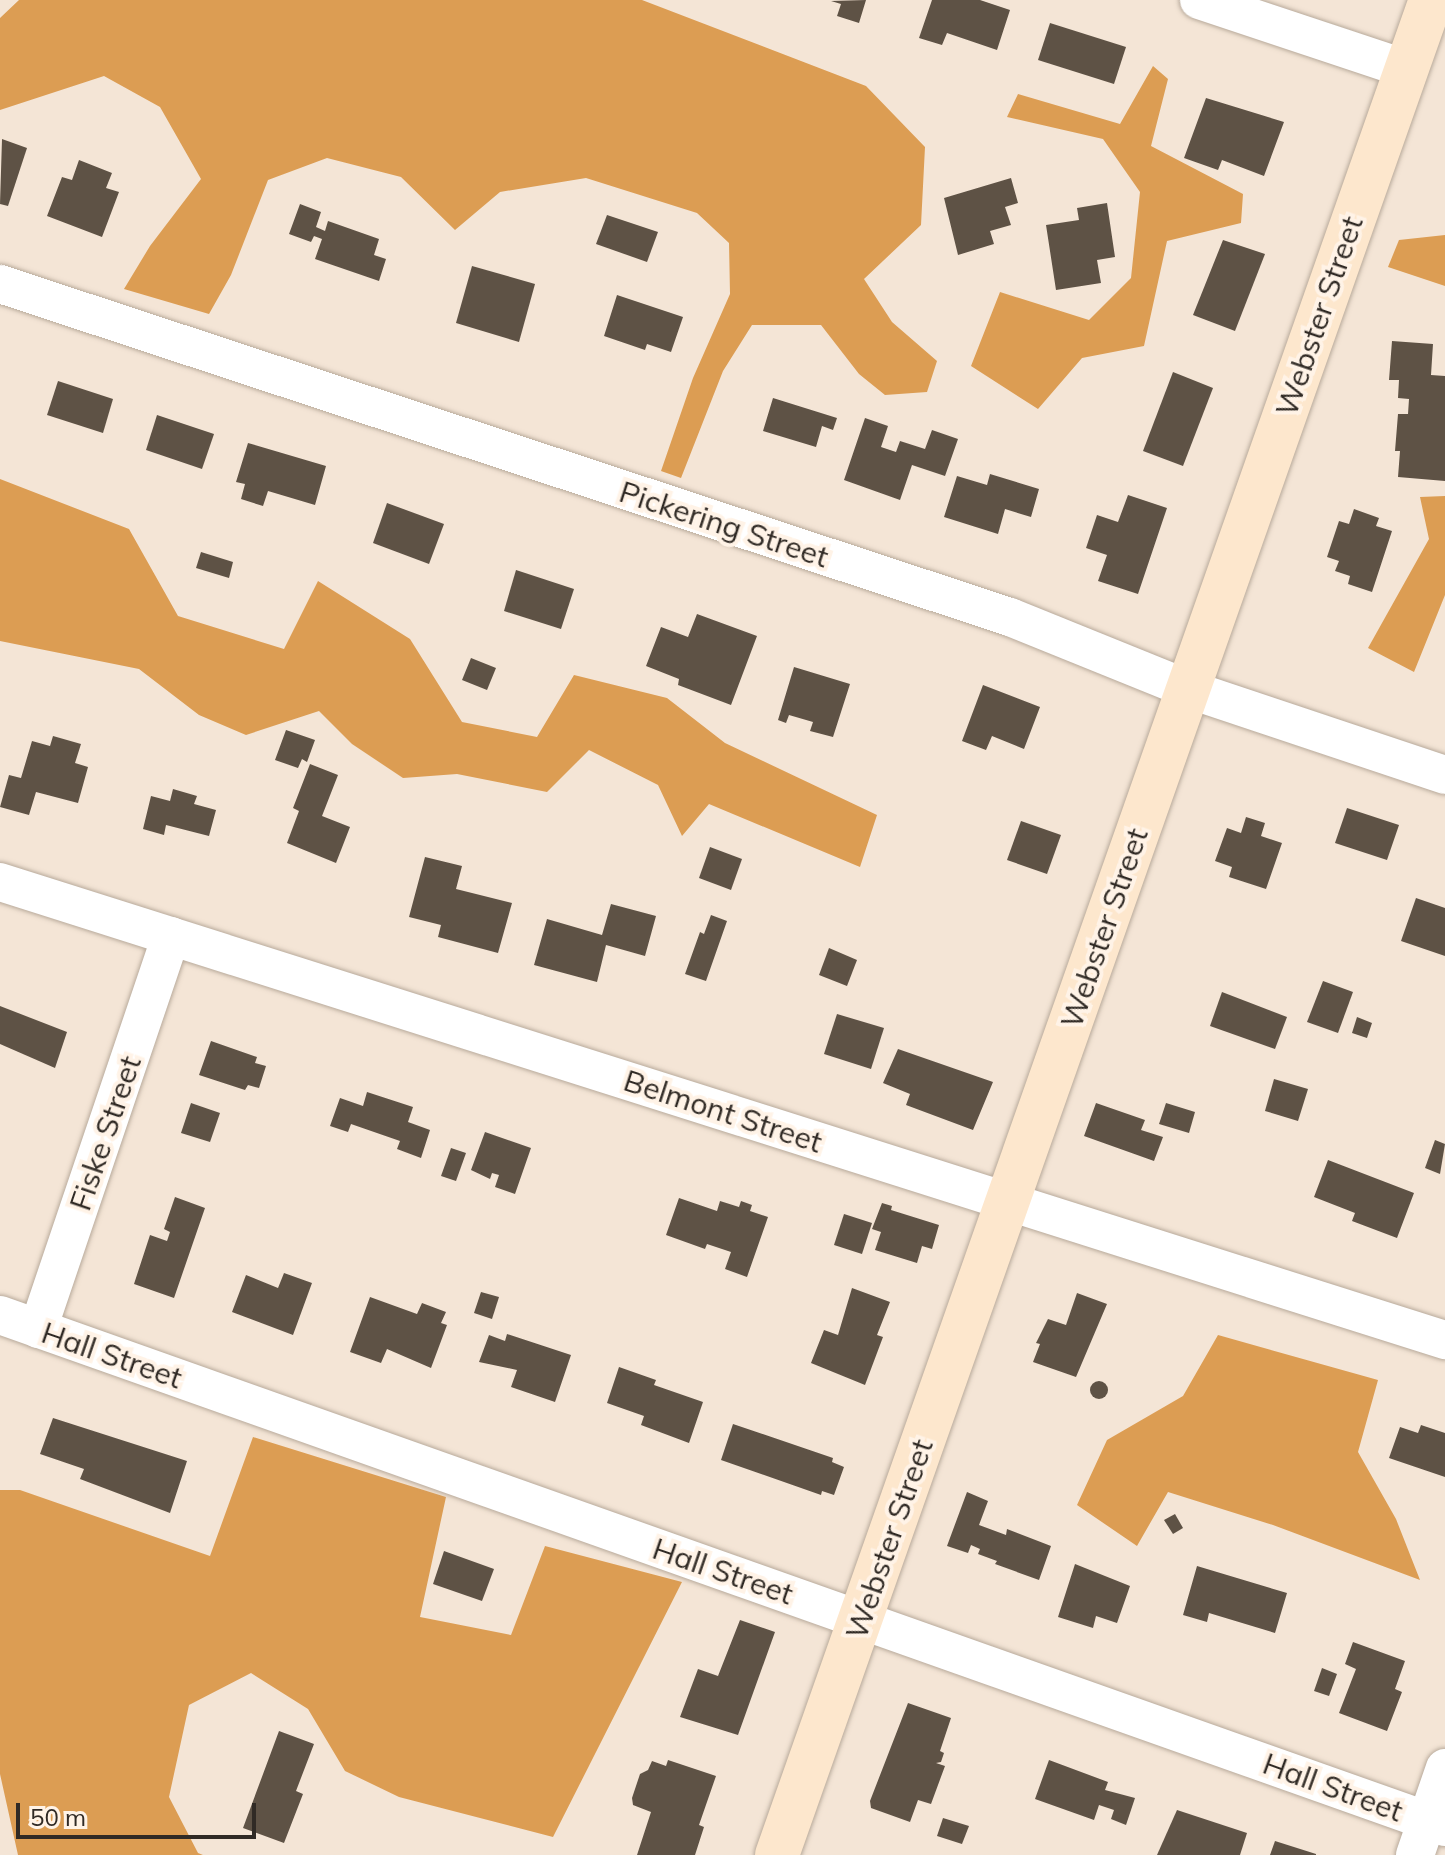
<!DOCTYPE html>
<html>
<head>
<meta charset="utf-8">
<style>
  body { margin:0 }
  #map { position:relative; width:1445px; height:1855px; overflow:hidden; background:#f4e5d6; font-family:Mulish,sans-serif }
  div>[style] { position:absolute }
  .forest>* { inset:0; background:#dc9d53 }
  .building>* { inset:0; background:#5e5245 }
  .round { border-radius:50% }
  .roads { filter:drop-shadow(0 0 2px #b8aa9b) drop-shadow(0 0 2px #b8aa9b) }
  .street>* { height:38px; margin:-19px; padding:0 19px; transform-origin:19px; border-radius:19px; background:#fff }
  .secondary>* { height:44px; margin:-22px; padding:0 22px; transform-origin:22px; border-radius:22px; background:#fde7cd }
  span { translate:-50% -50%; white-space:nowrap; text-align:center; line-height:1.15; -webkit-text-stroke:8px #fff3e7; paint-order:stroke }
  .street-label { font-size:30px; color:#302a25 }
  .scale { position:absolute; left:16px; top:1803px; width:240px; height:36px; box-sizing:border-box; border:4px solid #302a25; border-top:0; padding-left:10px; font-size:24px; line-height:28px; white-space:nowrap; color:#302a25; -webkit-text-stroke:6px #fff3e7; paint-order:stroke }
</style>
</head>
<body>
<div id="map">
  <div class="forest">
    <div style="clip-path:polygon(19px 0,642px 0,866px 86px,925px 147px,921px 225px,864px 279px,892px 322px,937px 361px,927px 392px,885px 395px,859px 374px,821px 325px,752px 325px,723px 371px,681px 478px,661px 471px,693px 378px,730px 294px,729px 243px,697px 213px,586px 178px,500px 192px,455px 230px,401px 177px,327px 158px,268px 180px,231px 275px,209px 314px,124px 289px,150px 246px,201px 179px,160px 107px,104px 76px,0 110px,0 18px)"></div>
    <div style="clip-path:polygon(1153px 66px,1168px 79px,1151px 146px,1243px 194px,1241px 223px,1167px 241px,1144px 346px,1082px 358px,1038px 409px,971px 366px,1000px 292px,1089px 320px,1131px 278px,1140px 192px,1103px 139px,1007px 117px,1018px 94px,1120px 124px)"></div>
    <div style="clip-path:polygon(1445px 235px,1445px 286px,1388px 267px,1399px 240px)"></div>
    <div style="clip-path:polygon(0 479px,129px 529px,178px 616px,284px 649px,318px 581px,410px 639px,462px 722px,537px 737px,574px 675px,667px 698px,725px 743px,877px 815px,860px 867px,709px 804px,682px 836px,658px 785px,589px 750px,547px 792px,457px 774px,403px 778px,352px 744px,319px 711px,246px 735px,199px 715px,139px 669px,0 641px)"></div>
    <div style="clip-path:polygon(1445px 496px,1445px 595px,1414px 672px,1368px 648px,1429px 539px,1420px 497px)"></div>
    <div style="clip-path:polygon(1218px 1335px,1378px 1380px,1358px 1452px,1396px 1519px,1420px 1580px,1273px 1525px,1168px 1492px,1137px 1546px,1077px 1505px,1107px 1440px,1183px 1396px)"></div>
    <div style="clip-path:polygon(253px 1437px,446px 1497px,420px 1617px,511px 1635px,545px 1546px,682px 1582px,553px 1837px,399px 1797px,345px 1771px,308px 1709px,251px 1673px,189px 1705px,169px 1797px,198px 1853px,203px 1855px,18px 1855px,0 1774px,0 1490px,20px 1490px,210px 1556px)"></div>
  </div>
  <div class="building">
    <div style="clip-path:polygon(866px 0,859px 23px,837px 16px,841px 4px,831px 1px)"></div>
    <div style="clip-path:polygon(932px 0,980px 0,1010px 10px,997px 50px,947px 33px,942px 45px,919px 38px)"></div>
    <div style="clip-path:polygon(1050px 23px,1126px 47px,1114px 84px,1038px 60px)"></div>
    <div style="clip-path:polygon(1206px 98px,1284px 122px,1264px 176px,1222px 160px,1218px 170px,1184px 158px)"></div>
    <div style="clip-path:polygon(2px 139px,27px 148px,8px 206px,0 204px)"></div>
    <div style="clip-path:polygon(79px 160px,112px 173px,106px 188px,119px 192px,102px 237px,47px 216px,62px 177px,72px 180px)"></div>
    <div style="clip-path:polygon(1011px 178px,1018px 203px,1005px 207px,1011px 225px,990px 231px,994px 244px,958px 255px,944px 198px)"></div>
    <div style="clip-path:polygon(1107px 203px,1115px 257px,1097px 260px,1101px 283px,1056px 290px,1046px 225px,1079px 220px,1077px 208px)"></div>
    <div style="clip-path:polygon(300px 204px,321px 212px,316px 227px,325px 231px,328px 221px,379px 239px,374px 255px,386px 259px,379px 281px,315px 259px,322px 239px,314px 236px,311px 242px,289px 234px)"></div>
    <div style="clip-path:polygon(607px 215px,658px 232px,647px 262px,596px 244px)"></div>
    <div style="clip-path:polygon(1223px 240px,1265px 254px,1235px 331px,1193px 315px)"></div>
    <div style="clip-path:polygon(472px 266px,535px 284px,519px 342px,456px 323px)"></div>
    <div style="clip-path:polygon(617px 295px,683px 317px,671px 352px,647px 344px,645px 350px,604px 336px)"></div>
    <div style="clip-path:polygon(1392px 341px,1433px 344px,1431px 375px,1445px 376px,1445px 481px,1398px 477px,1400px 451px,1395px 451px,1398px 414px,1408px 414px,1409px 399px,1398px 398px,1399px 380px,1389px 380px)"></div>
    <div style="clip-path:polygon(1173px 372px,1213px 388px,1183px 466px,1143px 451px)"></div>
    <div style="clip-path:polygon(58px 381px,113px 399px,103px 433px,47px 415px)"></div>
    <div style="clip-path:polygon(773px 398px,837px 418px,833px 430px,822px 426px,816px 447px,763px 431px)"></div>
    <div style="clip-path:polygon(157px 415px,214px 434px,202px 469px,146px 450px)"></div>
    <div style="clip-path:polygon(865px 418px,888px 426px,881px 447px,896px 452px,900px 441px,925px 449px,932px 430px,958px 439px,945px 476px,912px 465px,900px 500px,844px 480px)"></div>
    <div style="clip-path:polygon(248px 443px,326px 466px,315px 505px,268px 491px,263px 506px,241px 499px,245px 484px,236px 482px)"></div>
    <div style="clip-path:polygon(990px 474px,1039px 489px,1031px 517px,1005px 509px,998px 534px,944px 517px,957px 476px,987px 485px)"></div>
    <div style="clip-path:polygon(1128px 495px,1167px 508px,1138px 594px,1098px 581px,1107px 555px,1086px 548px,1097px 515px,1118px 522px)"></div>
    <div style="clip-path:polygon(387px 503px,444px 524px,429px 564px,373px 543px)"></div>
    <div style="clip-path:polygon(1354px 509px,1379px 518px,1376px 526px,1392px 531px,1372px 592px,1348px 584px,1350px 576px,1335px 571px,1339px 561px,1327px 557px,1339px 521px,1349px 524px)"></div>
    <div style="clip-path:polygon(201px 552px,233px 562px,229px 578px,196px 568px)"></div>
    <div style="clip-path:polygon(516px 570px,574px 589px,561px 629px,504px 611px)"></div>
    <div style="clip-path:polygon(697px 614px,757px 636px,731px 705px,678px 685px,679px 679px,646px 666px,661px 627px,688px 637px)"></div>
    <div style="clip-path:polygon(471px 658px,496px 668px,487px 690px,462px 680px)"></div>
    <div style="clip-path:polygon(794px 667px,850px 684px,833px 737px,810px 731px,813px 722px,789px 715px,786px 723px,778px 720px)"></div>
    <div style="clip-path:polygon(983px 685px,1040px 707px,1024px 749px,992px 736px,986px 750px,962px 741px)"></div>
    <div style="clip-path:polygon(286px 730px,315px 740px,307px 762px,302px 759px,298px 768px,275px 760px)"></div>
    <div style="clip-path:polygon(53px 736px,81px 744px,75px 763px,88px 767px,78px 803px,36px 792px,29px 815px,0 807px,9px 775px,21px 778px,32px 741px,50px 746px)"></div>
    <div style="clip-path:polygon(310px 764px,338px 775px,322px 816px,350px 827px,336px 863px,287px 843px,299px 811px,293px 808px)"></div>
    <div style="clip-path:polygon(173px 789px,197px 796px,194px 804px,216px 810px,209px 836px,166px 825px,164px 835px,143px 829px,151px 796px,170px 801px)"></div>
    <div style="clip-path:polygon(1347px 808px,1399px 825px,1387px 860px,1335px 843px)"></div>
    <div style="clip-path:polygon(1246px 817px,1265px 823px,1261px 836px,1282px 843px,1266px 889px,1229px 877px,1232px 867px,1215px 861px,1227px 828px,1241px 833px)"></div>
    <div style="clip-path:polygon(1021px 821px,1061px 835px,1047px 874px,1007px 860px)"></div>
    <div style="clip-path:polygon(710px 847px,742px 859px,731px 890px,699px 878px)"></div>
    <div style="clip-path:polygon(425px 857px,462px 866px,456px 889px,512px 903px,498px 953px,438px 937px,441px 925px,409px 917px)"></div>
    <div style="clip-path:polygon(1416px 898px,1445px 908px,1445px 956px,1401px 941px)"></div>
    <div style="clip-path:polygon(611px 904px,656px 916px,645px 956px,606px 945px,597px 982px,534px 965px,547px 919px,602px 935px)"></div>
    <div style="clip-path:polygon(711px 915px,727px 921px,706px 981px,685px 974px,700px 932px,704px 934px)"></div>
    <div style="clip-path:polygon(829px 948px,857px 960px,847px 986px,819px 975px)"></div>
    <div style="clip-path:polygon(1323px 981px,1353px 992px,1338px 1033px,1307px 1022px)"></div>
    <div style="clip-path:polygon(1222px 992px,1287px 1017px,1275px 1049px,1210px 1026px)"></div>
    <div style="clip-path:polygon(0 1006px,67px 1032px,55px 1068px,0 1044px)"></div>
    <div style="clip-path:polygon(837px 1014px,884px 1028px,871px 1069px,824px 1054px)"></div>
    <div style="clip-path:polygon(1357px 1017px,1372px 1023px,1367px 1038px,1352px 1033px)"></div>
    <div style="clip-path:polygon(211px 1041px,257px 1057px,255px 1063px,266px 1066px,259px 1088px,248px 1085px,245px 1090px,199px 1075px)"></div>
    <div style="clip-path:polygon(898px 1049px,993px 1082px,973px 1130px,906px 1105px,910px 1094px,883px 1083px)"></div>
    <div style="clip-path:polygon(1274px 1079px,1308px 1089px,1298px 1121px,1265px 1111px)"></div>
    <div style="clip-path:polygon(367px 1092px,413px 1107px,408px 1122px,430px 1130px,421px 1158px,397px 1149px,400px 1141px,351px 1124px,348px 1132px,330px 1126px,340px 1098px,363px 1106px)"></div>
    <div style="clip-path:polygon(191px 1103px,220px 1113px,210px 1142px,181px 1133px)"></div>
    <div style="clip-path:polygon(1096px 1103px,1145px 1120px,1141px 1130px,1163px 1137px,1154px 1161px,1084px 1136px)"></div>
    <div style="clip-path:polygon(1166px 1103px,1195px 1112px,1189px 1133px,1159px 1124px)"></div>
    <div style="clip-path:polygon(485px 1132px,531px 1148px,515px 1194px,495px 1187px,499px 1175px,492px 1173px,490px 1179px,471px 1170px)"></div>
    <div style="clip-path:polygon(1435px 1140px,1445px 1144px,1440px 1174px,1425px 1168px)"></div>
    <div style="clip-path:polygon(451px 1148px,466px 1153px,456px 1181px,441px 1176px)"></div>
    <div style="clip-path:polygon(1328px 1160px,1414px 1193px,1397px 1238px,1352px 1221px,1355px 1213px,1314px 1197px)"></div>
    <div style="clip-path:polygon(175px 1197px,205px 1208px,174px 1298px,134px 1284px,150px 1235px,167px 1241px,170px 1232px,164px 1229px)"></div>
    <div style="clip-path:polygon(679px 1198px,717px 1211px,720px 1201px,739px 1207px,741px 1201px,752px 1205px,750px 1211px,768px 1217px,747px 1277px,725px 1269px,731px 1252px,707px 1244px,705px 1249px,666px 1235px)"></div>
    <div style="clip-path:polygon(882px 1203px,892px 1206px,891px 1210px,939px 1225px,932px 1249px,922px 1246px,917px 1263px,875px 1250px,881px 1232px,872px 1229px)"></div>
    <div style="clip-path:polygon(844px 1214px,872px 1223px,862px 1254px,834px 1245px)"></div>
    <div style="clip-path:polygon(284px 1273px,312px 1283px,293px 1335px,232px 1312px,246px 1275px,278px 1288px)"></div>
    <div style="clip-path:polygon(852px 1288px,890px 1302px,877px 1335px,883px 1337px,865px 1385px,811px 1363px,824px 1330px,838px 1335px)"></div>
    <div style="clip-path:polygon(481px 1292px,499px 1297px,492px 1319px,474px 1313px)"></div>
    <div style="clip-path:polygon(1077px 1293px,1107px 1304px,1076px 1377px,1033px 1362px,1040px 1344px,1036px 1343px,1048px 1319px,1066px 1325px)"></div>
    <div style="clip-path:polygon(370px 1297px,417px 1314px,422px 1303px,446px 1312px,441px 1323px,447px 1325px,431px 1368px,387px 1349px,381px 1363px,350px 1352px)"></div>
    <div style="clip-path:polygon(507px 1334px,571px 1355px,555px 1402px,511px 1387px,517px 1370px,479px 1362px,489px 1335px,505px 1341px)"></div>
    <div style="clip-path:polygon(619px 1367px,656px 1380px,654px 1385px,703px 1402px,689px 1443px,641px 1425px,644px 1416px,607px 1403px)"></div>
    <div class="round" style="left:1090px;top:1381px;width:18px;height:18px"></div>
    <div style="clip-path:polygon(53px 1418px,187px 1461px,170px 1513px,80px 1479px,84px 1469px,40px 1454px)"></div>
    <div style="clip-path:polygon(733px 1424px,833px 1458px,832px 1462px,844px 1467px,834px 1495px,822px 1491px,821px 1495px,721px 1460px)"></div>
    <div style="clip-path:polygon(1421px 1425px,1445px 1433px,1445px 1477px,1389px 1458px,1400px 1427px,1418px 1433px)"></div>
    <div style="clip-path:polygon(967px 1492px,988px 1501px,979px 1525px,1006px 1535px,1007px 1529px,1051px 1546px,1039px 1580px,995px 1564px,997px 1561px,978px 1554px,980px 1549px,971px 1545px,968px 1553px,947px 1546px)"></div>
    <div style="clip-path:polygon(1175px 1514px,1183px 1528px,1173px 1534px,1164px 1520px)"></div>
    <div style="clip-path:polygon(444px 1551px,494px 1569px,482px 1601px,433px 1584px)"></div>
    <div style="clip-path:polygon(1075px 1564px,1130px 1586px,1117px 1623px,1096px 1616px,1093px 1628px,1058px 1617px)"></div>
    <div style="clip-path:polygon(1197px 1566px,1287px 1593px,1275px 1633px,1209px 1613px,1207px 1622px,1183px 1615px)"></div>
    <div style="clip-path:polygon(740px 1620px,775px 1632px,738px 1735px,680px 1717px,698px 1669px,718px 1676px)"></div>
    <div style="clip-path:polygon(1353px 1642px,1405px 1661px,1395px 1689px,1402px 1692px,1387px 1731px,1339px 1713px,1356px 1669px,1345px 1664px)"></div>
    <div style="clip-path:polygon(1322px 1668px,1337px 1674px,1329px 1696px,1314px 1691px)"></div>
    <div style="clip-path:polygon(908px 1703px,951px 1718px,940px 1751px,944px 1753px,941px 1762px,936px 1763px,945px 1766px,931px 1804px,918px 1800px,910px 1822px,871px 1808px,870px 1801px)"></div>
    <div style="clip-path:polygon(279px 1731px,314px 1744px,296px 1791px,303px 1794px,284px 1843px,243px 1828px)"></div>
    <div style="clip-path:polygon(668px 1760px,716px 1776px,699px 1825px,704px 1827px,695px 1855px,637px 1855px,651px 1812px,633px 1805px,632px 1798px,640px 1774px,648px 1770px,652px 1761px,666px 1766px)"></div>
    <div style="clip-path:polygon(1049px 1760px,1108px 1782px,1105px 1790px,1135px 1798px,1126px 1825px,1111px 1819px,1114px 1810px,1099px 1805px,1094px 1820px,1035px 1799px)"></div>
    <div style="clip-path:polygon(1177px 1810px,1247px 1833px,1240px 1855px,1157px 1855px)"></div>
    <div style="clip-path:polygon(943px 1818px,969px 1826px,962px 1844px,937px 1836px)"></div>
    <div style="clip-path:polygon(1275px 1841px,1316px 1854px,1316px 1855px,1270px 1855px)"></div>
  </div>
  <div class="roads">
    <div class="street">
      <div style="left:1199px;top:0;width:219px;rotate:18.4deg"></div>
      <div style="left:0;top:284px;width:1063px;rotate:18.25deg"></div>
      <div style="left:1010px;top:617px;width:192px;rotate:22deg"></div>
      <div style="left:1188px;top:689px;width:271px;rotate:18.5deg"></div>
      <div style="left:0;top:882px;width:1516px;rotate:17.59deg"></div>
      <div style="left:0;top:1315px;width:1533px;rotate:19.51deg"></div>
      <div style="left:38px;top:1329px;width:415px;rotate:-71.3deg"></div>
      <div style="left:1415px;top:1855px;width:92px;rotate:-71deg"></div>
    </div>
    <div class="secondary">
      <div style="left:777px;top:1855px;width:1967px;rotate:-70.58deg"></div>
    </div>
  </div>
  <div class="street-label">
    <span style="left:1319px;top:316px;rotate:-71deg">Webster Street</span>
    <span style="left:724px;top:524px;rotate:18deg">Pickering Street</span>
    <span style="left:1104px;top:928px;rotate:-71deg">Webster Street</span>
    <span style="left:723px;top:1111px;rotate:18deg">Belmont Street</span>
    <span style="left:105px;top:1133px;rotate:-71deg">Fiske Street</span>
    <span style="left:112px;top:1355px;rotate:19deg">Hall Street</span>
    <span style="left:889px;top:1539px;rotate:-71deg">Webster Street</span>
    <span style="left:723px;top:1571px;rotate:19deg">Hall Street</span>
    <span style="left:1333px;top:1787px;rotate:20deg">Hall Street</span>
  </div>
  <div class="scale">50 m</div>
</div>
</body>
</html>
